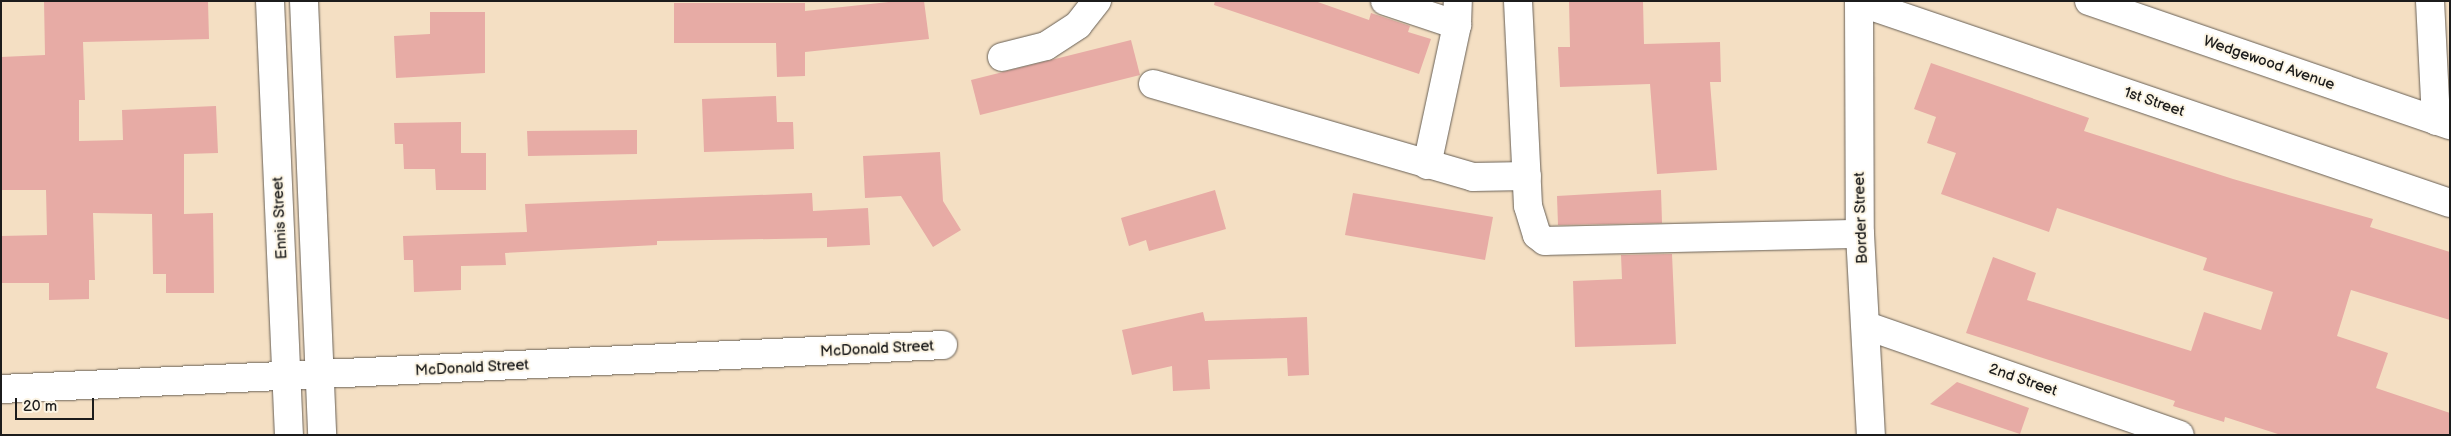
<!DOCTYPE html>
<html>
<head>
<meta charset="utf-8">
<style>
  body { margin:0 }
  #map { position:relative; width:2451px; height:436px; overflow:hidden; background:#f4dfc3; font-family:"Balsamiq Sans",sans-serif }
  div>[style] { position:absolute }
  .building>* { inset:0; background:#e7aba5 }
  .roads { filter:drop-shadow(0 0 1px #686056) drop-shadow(0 0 1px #686056) }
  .minor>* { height:28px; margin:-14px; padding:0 14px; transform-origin:14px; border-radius:14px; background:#fff }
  span { translate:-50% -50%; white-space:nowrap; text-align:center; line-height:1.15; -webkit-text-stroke:4px #fcf5e5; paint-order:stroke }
  .street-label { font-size:15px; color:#1c1c1c }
  .frame { position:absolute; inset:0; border:2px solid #1c1c1c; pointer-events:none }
  .scale { position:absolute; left:15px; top:398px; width:79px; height:22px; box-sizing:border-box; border:2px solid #1c1c1c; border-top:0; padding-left:6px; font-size:15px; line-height:18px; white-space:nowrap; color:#1c1c1c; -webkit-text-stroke:4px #fcf5e5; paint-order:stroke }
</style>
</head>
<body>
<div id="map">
  <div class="building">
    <div style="clip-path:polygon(44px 1px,208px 1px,209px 39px,83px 42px,85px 100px,79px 100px,79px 141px,123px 140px,122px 110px,216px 106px,218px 153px,184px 154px,184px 214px,213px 213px,214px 293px,166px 293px,166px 274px,153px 274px,152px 214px,93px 213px,95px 280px,89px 280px,89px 299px,49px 300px,49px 283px,1px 283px,1px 236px,47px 235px,46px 190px,1px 190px,1px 57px,45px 55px)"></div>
    <div style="clip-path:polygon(898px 1px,924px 1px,929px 39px,805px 52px,805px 76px,777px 77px,776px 43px,674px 43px,674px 3px,805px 3px,805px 11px)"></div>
    <div style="clip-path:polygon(1215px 1px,1315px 1px,1369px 20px,1371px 13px,1410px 26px,1408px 32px,1431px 39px,1419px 74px,1214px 5px)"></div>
    <div style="clip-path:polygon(1569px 1px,1643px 1px,1644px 44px,1720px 42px,1721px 82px,1710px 82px,1717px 170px,1657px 174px,1650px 84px,1560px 87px,1558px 47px,1570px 47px)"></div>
    <div style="clip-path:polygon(430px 12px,485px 12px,485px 73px,396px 78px,394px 36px,430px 34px)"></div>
    <div style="clip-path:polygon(1131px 40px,1140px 75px,980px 115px,971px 80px)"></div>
    <div style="clip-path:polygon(1931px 63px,2089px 118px,2084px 131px,2233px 179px,2373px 219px,2370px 227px,2450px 252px,2450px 320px,2351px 290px,2337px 336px,2388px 353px,2376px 388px,2450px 413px,2450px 435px,2281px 435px,2225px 417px,2224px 422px,2173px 406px,2175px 401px,1966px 333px,1993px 257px,2036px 273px,2027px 300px,2191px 351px,2204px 312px,2261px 330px,2273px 292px,2203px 270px,2207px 258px,2057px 208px,2049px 232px,1941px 194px,1956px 153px,1927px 143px,1936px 117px,1914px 109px)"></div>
    <div style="clip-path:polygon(776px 96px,777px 122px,793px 122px,794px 149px,704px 152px,702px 99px)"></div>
    <div style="clip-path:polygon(461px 122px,461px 153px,486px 153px,486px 190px,436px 190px,435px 169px,404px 169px,403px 144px,395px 144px,394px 123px)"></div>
    <div style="clip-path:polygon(637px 130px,637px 154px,528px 156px,527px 131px)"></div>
    <div style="clip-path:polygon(940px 152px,943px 201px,961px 230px,933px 247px,901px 196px,865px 198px,863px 156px)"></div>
    <div style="clip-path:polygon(1215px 190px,1226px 229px,1149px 251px,1146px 240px,1129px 246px,1121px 218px)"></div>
    <div style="clip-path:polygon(1661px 190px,1662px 223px,1558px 225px,1557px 196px)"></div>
    <div style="clip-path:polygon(812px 193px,813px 211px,868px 208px,870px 245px,827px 247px,827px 238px,657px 241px,657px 245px,505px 253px,506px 265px,461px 266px,461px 290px,414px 292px,413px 260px,404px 260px,403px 236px,527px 232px,525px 204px)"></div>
    <div style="clip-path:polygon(1353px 193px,1493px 217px,1485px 260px,1345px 235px)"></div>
    <div style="clip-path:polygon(1672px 254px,1676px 344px,1575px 347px,1573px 281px,1622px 279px,1621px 255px)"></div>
    <div style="clip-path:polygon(1203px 312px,1205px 321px,1307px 317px,1309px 375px,1288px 376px,1287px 358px,1208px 360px,1210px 389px,1173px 391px,1172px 366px,1132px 375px,1122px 330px)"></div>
    <div style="clip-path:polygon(1957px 382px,2029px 408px,2020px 434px,1930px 404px)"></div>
  </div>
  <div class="roads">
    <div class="minor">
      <div style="left:270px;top:1px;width:434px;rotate:87.5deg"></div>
      <div style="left:304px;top:1px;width:434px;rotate:87.6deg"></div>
      <div style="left:1385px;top:1px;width:76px;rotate:18.4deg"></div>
      <div style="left:1518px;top:1px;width:205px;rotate:87.2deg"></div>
      <div style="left:1528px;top:206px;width:30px;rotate:73deg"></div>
      <div style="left:1537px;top:235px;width:10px;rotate:37deg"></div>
      <div style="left:1545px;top:241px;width:315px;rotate:-1.3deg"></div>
      <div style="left:1859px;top:1px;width:233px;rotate:89.8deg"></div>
      <div style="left:1860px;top:234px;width:201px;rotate:86.9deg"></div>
      <div style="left:2089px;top:1px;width:382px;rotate:19deg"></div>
      <div style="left:2430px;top:1px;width:120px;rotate:87.1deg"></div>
      <div style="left:1859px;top:2px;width:624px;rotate:18.78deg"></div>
      <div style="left:1002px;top:57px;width:45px;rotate:-14deg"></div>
      <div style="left:1046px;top:46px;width:38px;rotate:-33deg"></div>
      <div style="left:1078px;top:25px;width:31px;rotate:-52deg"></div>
      <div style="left:1153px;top:84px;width:333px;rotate:16.2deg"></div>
      <div style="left:1473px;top:177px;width:54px;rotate:-1.1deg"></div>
      <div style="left:1427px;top:165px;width:143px;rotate:-77.9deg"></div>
      <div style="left:1457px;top:25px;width:24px;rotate:-88deg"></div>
      <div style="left:1867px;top:326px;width:331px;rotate:19.2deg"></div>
      <div style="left:1px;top:389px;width:943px;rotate:-2.67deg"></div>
    </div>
  </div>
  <div class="street-label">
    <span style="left:2269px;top:63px;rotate:19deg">Wedgewood Avenue</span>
    <span style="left:2154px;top:102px;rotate:19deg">1st Street</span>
    <span style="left:280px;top:218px;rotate:-93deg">Ennis Street</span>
    <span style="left:1861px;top:218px;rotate:-92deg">Border Street</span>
    <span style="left:877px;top:349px;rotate:-3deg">McDonald Street</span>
    <span style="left:472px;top:368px;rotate:-3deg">McDonald Street</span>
    <span style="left:2023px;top:380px;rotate:19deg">2nd Street</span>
  </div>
  <div class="frame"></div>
  <div class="scale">20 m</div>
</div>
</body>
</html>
